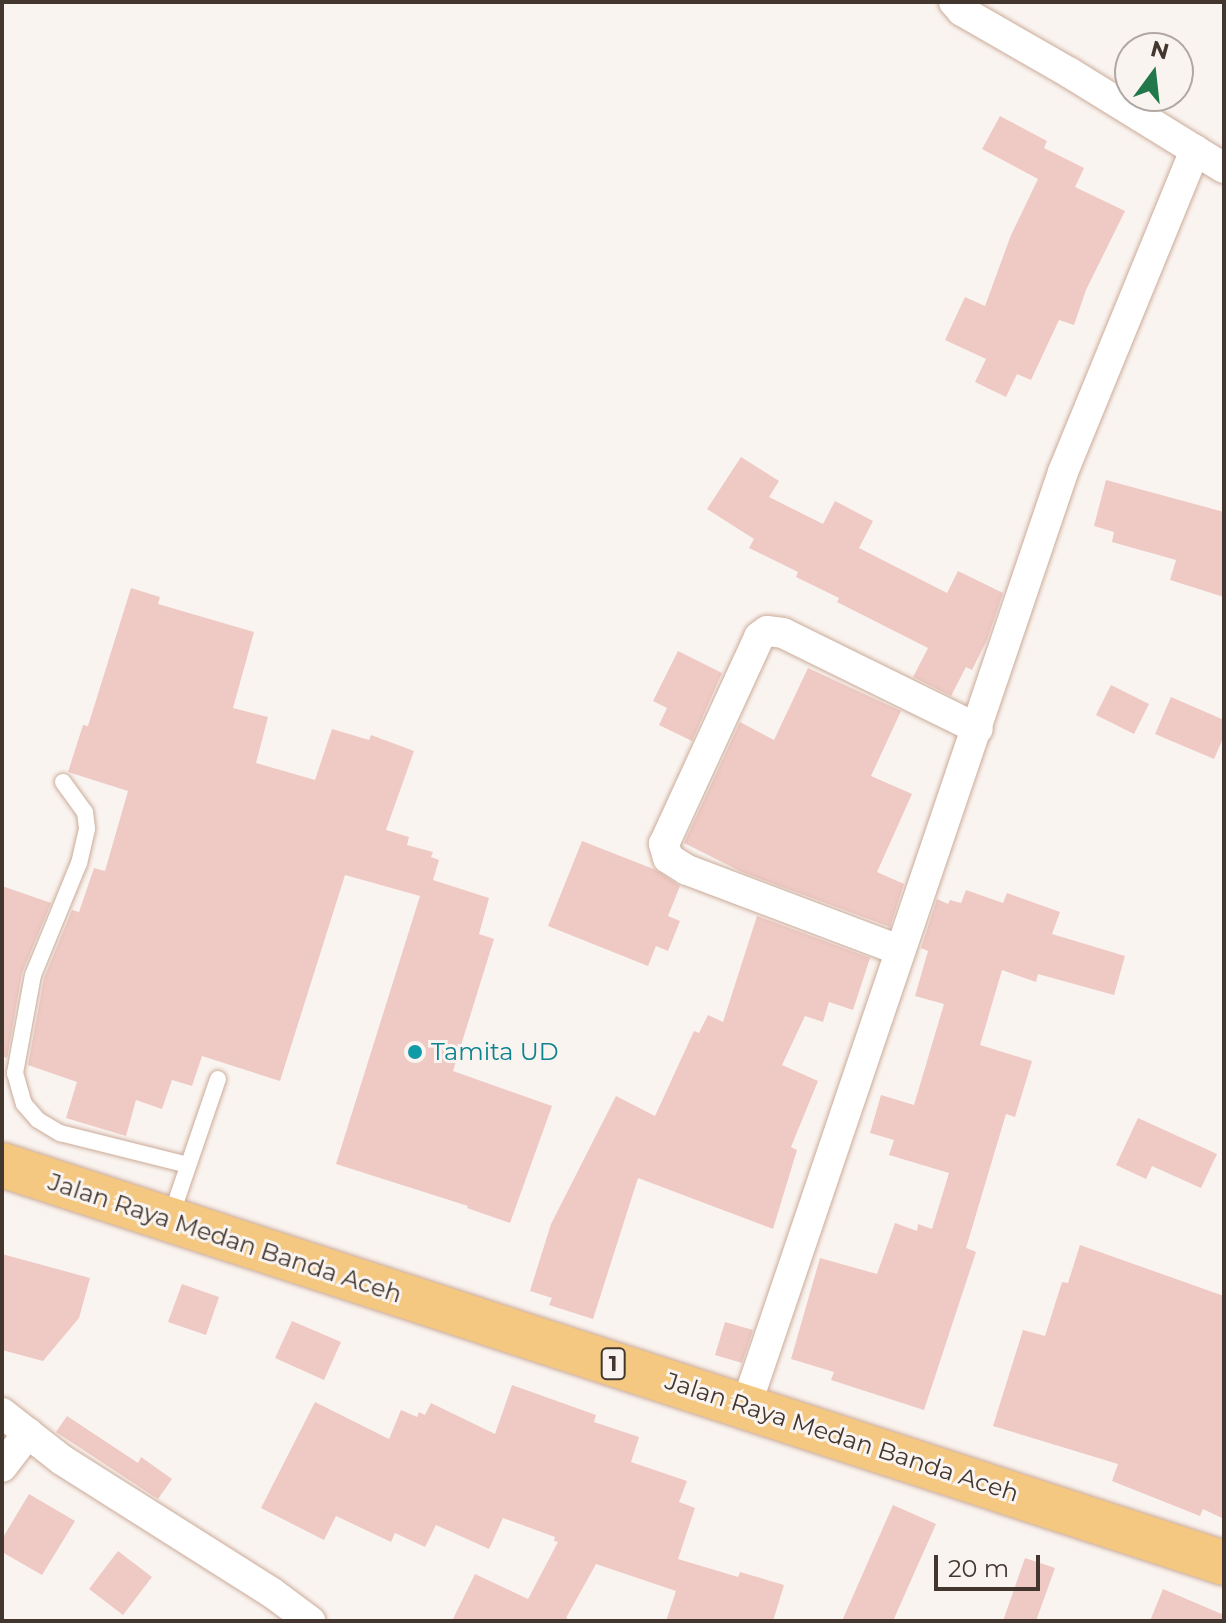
<!DOCTYPE html>
<html>
<head>
<meta charset="utf-8">
<style>
  body { margin:0 }
  #map { position:relative; width:1226px; height:1623px; overflow:hidden; background:#faf4f0; font-family:Montserrat,sans-serif }
  div>[style] { position:absolute }
  .building>* { inset:0; background:#efc9c4 }
  .roads { filter:drop-shadow(0 0 2px #cbab99) drop-shadow(0 0 2px #cbab99) }
  .lane>* { height:16px; margin:-8px; padding:0 8px; transform-origin:8px; border-radius:8px; background:#fff }
  .street>* { height:30px; margin:-15px; padding:0 15px; transform-origin:15px; border-radius:15px; background:#fff }
  .highway>* { height:44px; margin:-22px; padding:0 22px; transform-origin:22px; border-radius:22px; background:#f4c881 }
  .dots>* { width:22px; height:22px; translate:-50% -50%; box-sizing:border-box; border:4px solid #faf4f0; border-radius:50% }
  span { translate:-50% -50%; white-space:nowrap; text-align:center; line-height:1.15; -webkit-text-stroke:6px #faf4f0; paint-order:stroke }
  .shield-label span { padding:2px 6px; background:#faf4f0; border:2px solid; border-radius:6px; -webkit-text-stroke-width:0 }
  .shield-label { font-size:22px; color:#43362f; font-weight:700 }
  .culture-label { font-size:24px; color:#0d838f }
  .left { translate:0 -50%; text-align:left }
  .street-label { font-size:24px; color:#43362f }
  .frame { position:absolute; inset:0; border:4px solid #43362f; pointer-events:none }
  .north { position:absolute; left:1114px; top:32px; width:80px; height:80px; box-sizing:border-box; background:#faf4f0; border:2px solid #b1a8a3; border-radius:50%; rotate:15deg; font-size:22px; font-weight:700; line-height:32px; text-align:center; color:#43362f }
  .north::after { content:''; display:block; margin:auto; width:28px; height:36px; background:#22784b; clip-path:polygon(50% 0,100% 100%,50% 72%,0 100%) }
  .scale { position:absolute; left:934px; top:1555px; width:106px; height:36px; box-sizing:border-box; border:4px solid #43362f; border-top:0; padding-left:10px; font-size:24px; line-height:28px; white-space:nowrap; color:#43362f; -webkit-text-stroke:6px #faf4f0; paint-order:stroke }
</style>
</head>
<body>
<div id="map">
  <div class="building">
    <div style="clip-path:polygon(1000px 116px,1047px 141px,1044px 148px,1084px 168px,1075px 187px,1125px 211px,1086px 290px,1074px 325px,1059px 320px,1031px 380px,1017px 374px,1006px 397px,975px 382px,986px 359px,945px 340px,965px 297px,985px 306px,1011px 235px,1038px 179px,982px 149px)"></div>
    <div style="clip-path:polygon(741px 457px,779px 481px,769px 497px,823px 524px,835px 501px,873px 521px,859px 548px,947px 593px,958px 571px,1003px 593px,987px 640px,972px 670px,966px 667px,951px 696px,913px 677px,928px 648px,837px 602px,839px 598px,796px 577px,798px 572px,749px 548px,754px 539px,707px 509px)"></div>
    <div style="clip-path:polygon(1106px 480px,1224px 512px,1224px 597px,1170px 580px,1176px 560px,1112px 542px,1114px 532px,1094px 526px)"></div>
    <div style="clip-path:polygon(131px 588px,160px 597px,158px 604px,254px 632px,233px 708px,268px 717px,256px 763px,315px 780px,332px 729px,369px 740px,371px 735px,414px 751px,386px 830px,409px 837px,407px 845px,433px 852px,431px 857px,439px 860px,433px 880px,489px 898px,479px 934px,494px 939px,453px 1071px,552px 1106px,510px 1223px,467px 1208px,468px 1206px,336px 1164px,420px 896px,345px 875px,280px 1081px,202px 1056px,192px 1086px,172px 1080px,162px 1109px,136px 1100px,126px 1136px,66px 1118px,77px 1082px,28px 1065px,44px 978px,72px 910px,79px 912px,94px 868px,105px 871px,128px 791px,68px 772px,83px 725px,88px 726px)"></div>
    <div style="clip-path:polygon(678px 651px,722px 673px,692px 741px,659px 725px,667px 708px,653px 701px)"></div>
    <div style="clip-path:polygon(808px 668px,901px 711px,871px 776px,912px 794px,877px 872px,904px 884px,890px 927px,742px 872px,684px 843px,740px 722px,774px 740px)"></div>
    <div style="clip-path:polygon(1111px 685px,1149px 704px,1134px 734px,1096px 715px)"></div>
    <div style="clip-path:polygon(1171px 697px,1224px 720px,1224px 736px,1214px 759px,1155px 734px)"></div>
    <div style="clip-path:polygon(582px 841px,656px 870px,680px 886px,668px 916px,680px 921px,668px 951px,656px 946px,648px 966px,548px 926px)"></div>
    <div style="clip-path:polygon(2px 886px,51px 903px,22px 973px,7px 1058px,2px 1056px)"></div>
    <div style="clip-path:polygon(966px 890px,1003px 903px,1007px 893px,1060px 912px,1052px 934px,1125px 956px,1114px 995px,1038px 974px,1036px 982px,1002px 970px,980px 1045px,1032px 1061px,1015px 1117px,1006px 1114px,966px 1248px,976px 1252px,924px 1410px,831px 1380px,834px 1372px,791px 1359px,820px 1258px,877px 1274px,895px 1223px,917px 1231px,918px 1224px,932px 1229px,949px 1173px,889px 1155px,894px 1140px,870px 1133px,881px 1095px,914px 1105px,944px 1004px,915px 996px,928px 951px,921px 948px,937px 899px,948px 904px,950px 900px,961px 903px)"></div>
    <div style="clip-path:polygon(757px 916px,870px 958px,853px 1010px,829px 1002px,823px 1022px,805px 1016px,782px 1065px,818px 1081px,791px 1147px,797px 1150px,773px 1229px,638px 1178px,593px 1319px,549px 1305px,552px 1298px,530px 1291px,551px 1224px,616px 1096px,655px 1116px,694px 1031px,699px 1033px,708px 1015px,723px 1022px)"></div>
    <div style="clip-path:polygon(1138px 1118px,1217px 1154px,1201px 1188px,1152px 1166px,1146px 1179px,1116px 1165px)"></div>
    <div style="clip-path:polygon(1080px 1245px,1224px 1296px,1224px 1519px,1203px 1509px,1200px 1516px,1112px 1481px,1118px 1464px,993px 1426px,1023px 1330px,1045px 1336px,1062px 1282px,1068px 1283px)"></div>
    <div style="clip-path:polygon(2px 1254px,90px 1278px,79px 1318px,43px 1361px,2px 1350px)"></div>
    <div style="clip-path:polygon(182px 1284px,219px 1297px,206px 1335px,168px 1322px)"></div>
    <div style="clip-path:polygon(292px 1321px,341px 1342px,324px 1380px,275px 1358px)"></div>
    <div style="clip-path:polygon(725px 1322px,753px 1330px,742px 1363px,715px 1355px)"></div>
    <div style="clip-path:polygon(512px 1385px,596px 1415px,594px 1422px,639px 1437px,631px 1462px,687px 1481px,679px 1502px,695px 1508px,678px 1559px,738px 1577px,740px 1572px,784px 1585px,773px 1621px,666px 1621px,676px 1591px,596px 1564px,566px 1618px,574px 1621px,452px 1621px,475px 1574px,528px 1599px,558px 1542px,554px 1541px,555px 1537px,503px 1518px,489px 1549px,436px 1525px,425px 1547px,395px 1533px,391px 1542px,336px 1516px,324px 1540px,261px 1508px,315px 1402px,389px 1439px,401px 1410px,417px 1417px,419px 1412px,425px 1415px,431px 1403px,495px 1434px)"></div>
    <div style="clip-path:polygon(67px 1416px,138px 1463px,141px 1457px,172px 1479px,158px 1499px,56px 1432px)"></div>
    <div style="clip-path:polygon(29px 1494px,75px 1521px,42px 1575px,2px 1552px,2px 1539px)"></div>
    <div style="clip-path:polygon(893px 1505px,936px 1524px,893px 1621px,842px 1621px)"></div>
    <div style="clip-path:polygon(118px 1551px,152px 1577px,123px 1615px,89px 1589px)"></div>
    <div style="clip-path:polygon(1025px 1558px,1055px 1568px,1036px 1621px,1003px 1621px)"></div>
    <div style="clip-path:polygon(1163px 1589px,1224px 1615px,1224px 1621px,1150px 1621px)"></div>
  </div>
  <div class="roads">
    <div class="lane">
      <div style="left:63px;top:782px;width:37px;rotate:54deg"></div>
      <div style="left:85px;top:812px;width:17px;rotate:83deg"></div>
      <div style="left:87px;top:829px;width:35px;rotate:103deg"></div>
      <div style="left:79px;top:863px;width:121px;rotate:112.3deg"></div>
      <div style="left:33px;top:975px;width:100px;rotate:100.4deg"></div>
      <div style="left:15px;top:1073px;width:32px;rotate:74deg"></div>
      <div style="left:24px;top:1104px;width:21px;rotate:49deg"></div>
      <div style="left:38px;top:1120px;width:26px;rotate:31deg"></div>
      <div style="left:60px;top:1133px;width:132px;rotate:14deg"></div>
      <div style="left:170px;top:1219px;width:148px;rotate:-71.1deg"></div>
    </div>
    <div class="street">
      <div style="left:954px;top:2px;width:12px;rotate:48deg"></div>
      <div style="left:962px;top:11px;width:125px;rotate:29.9deg"></div>
      <div style="left:1070px;top:73px;width:181px;rotate:31.7deg"></div>
      <div style="left:899px;top:950px;width:227px;rotate:-159.3deg"></div>
      <div style="left:687px;top:870px;width:22px;rotate:-148deg"></div>
      <div style="left:668px;top:858px;width:15px;rotate:-106deg"></div>
      <div style="left:664px;top:844px;width:228px;rotate:-65.3deg"></div>
      <div style="left:759px;top:637px;width:10px;rotate:-37deg"></div>
      <div style="left:767px;top:631px;width:16px;rotate:7deg"></div>
      <div style="left:783px;top:633px;width:217px;rotate:26.2deg"></div>
      <div style="left:746px;top:1406px;width:986px;rotate:-71.25deg"></div>
      <div style="left:1063px;top:472px;width:348px;rotate:-67.7deg"></div>
      <div style="left:2px;top:1413px;width:76px;rotate:38.1deg"></div>
      <div style="left:62px;top:1460px;width:247px;rotate:32.3deg"></div>
      <div style="left:271px;top:1592px;width:49px;rotate:36.6deg"></div>
      <div style="left:2px;top:1467px;width:43px;rotate:-52.6deg"></div>
    </div>
    <div class="highway">
      <div style="left:2px;top:1165px;width:1285px;rotate:18.04deg"></div>
    </div>
  </div>
  <div class="dots">
    <div style="left:415px;top:1052px;background:#0f9aa8"></div>
  </div>
  <div class="shield-label">
    <span style="left:613px;top:1364px">1</span>
  </div>
  <div class="culture-label">
    <span class="left" style="left:431px;top:1052px">Tamita UD</span>
  </div>
  <div class="street-label">
    <span style="left:225px;top:1238px;rotate:18deg">Jalan Raya Medan Banda Aceh</span>
    <span style="left:842px;top:1437px;rotate:18deg">Jalan Raya Medan Banda Aceh</span>
  </div>
  <div class="frame"></div>
  <div class="north">N</div>
  <div class="scale">20 m</div>
</div>
</body>
</html>
